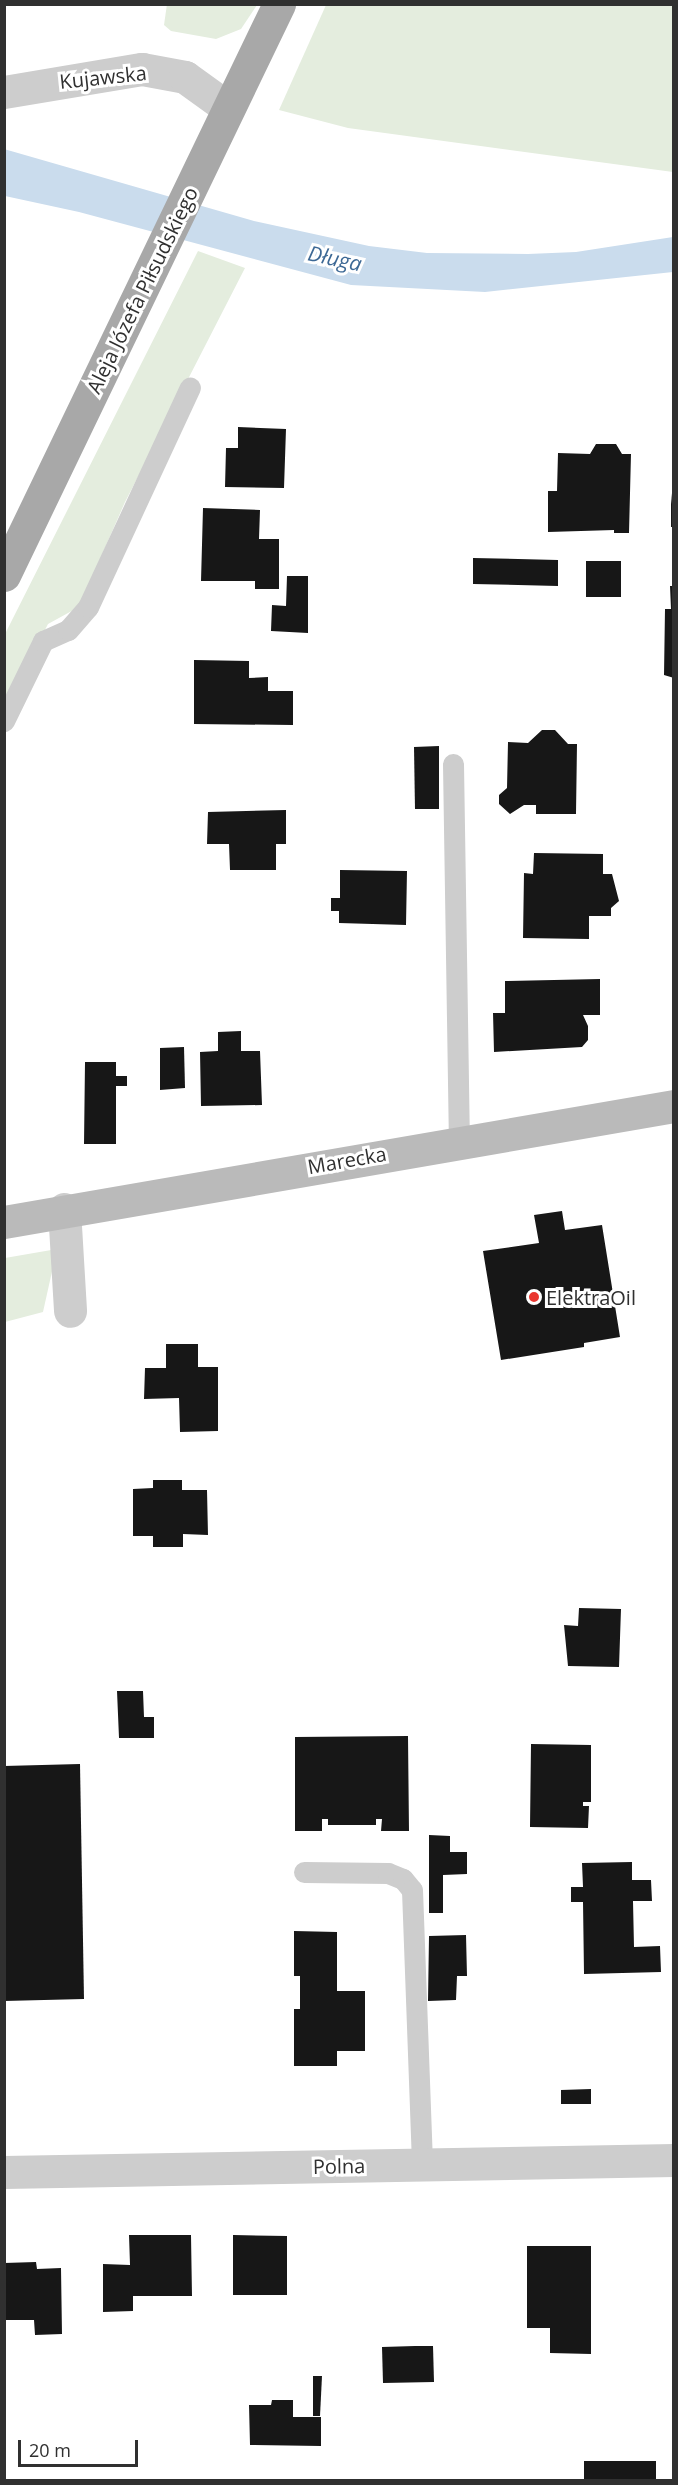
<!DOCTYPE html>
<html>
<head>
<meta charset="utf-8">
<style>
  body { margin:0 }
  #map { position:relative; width:678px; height:2485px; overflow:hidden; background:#fff; font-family:"Open Sans",sans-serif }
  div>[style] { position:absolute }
  .green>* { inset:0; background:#e4edde }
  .water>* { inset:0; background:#cadced }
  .building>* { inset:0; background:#171717 }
  .lane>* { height:21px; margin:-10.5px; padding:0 10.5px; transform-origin:10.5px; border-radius:10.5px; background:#cdcdcd }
  .street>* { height:33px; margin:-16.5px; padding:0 16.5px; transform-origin:16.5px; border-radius:16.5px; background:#cdcdcd }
  .secondary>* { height:33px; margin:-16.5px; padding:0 16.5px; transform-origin:16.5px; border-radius:16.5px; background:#bababa }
  .primary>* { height:33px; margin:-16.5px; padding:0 16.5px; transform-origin:16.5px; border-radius:16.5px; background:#a8a8a8 }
  .dots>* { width:16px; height:16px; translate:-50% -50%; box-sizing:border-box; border:3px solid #fff; border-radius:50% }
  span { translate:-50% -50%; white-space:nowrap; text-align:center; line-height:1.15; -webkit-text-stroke:6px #fff; paint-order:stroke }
  .street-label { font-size:20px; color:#303030 }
  .poi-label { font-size:20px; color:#303030 }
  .left { translate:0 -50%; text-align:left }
  .water-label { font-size:21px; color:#3c6895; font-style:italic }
  .frame { position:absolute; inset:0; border:6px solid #303030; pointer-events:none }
  .scale { position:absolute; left:18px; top:2440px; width:120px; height:27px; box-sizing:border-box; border:3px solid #303030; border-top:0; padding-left:8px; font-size:18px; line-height:21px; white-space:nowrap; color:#303030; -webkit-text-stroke:4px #fff; paint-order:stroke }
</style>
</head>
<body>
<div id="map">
  <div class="green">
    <div style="clip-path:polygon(167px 4px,257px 4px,257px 5px,241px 29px,216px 39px,171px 31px,164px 25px)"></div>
    <div style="clip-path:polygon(326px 5px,673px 5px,673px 172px,348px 128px,279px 110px)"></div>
    <div style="clip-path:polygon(198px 251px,245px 268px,125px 502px,79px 607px,48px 624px,5px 708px,4px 636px)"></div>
    <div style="clip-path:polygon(57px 1249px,43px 1312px,5px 1322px,5px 1258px)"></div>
  </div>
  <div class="water">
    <div style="clip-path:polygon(4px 149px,254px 221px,369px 246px,427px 253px,528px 254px,576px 252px,673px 237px,673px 272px,485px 292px,351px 285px,79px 212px,5px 196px)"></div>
  </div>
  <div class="building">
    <div style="clip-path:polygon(238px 427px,286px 429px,284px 488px,225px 487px,226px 448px,238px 448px)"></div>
    <div style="clip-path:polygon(596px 444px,616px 444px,622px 454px,631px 454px,629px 533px,614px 533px,614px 530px,548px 532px,548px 491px,557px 491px,558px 453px,590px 454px)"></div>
    <div style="clip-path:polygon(671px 493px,674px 527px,671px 527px)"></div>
    <div style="clip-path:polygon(203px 508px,260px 510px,259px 539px,279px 539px,279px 589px,255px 589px,255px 581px,201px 581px)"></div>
    <div style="clip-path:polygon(473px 558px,558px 560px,558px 586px,473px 584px)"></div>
    <div style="clip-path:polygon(586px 561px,621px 561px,621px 597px,586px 597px)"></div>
    <div style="clip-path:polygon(287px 576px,308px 576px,308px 633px,271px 631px,272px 605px,286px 606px)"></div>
    <div style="clip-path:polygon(670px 586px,674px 586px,674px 678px,664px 675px,665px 609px,671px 609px)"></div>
    <div style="clip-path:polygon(194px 660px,249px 661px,249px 678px,268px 677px,268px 691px,293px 691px,293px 725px,194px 724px)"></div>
    <div style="clip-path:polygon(542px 730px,555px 730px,568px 744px,577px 744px,576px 814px,536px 814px,536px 805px,524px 805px,510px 814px,499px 804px,499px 795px,507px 788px,508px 742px,528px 743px)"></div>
    <div style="clip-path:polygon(439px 746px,439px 809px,415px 809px,414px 747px)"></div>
    <div style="clip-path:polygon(286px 810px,286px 844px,276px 844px,276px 870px,230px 870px,229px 844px,207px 844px,208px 812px)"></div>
    <div style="clip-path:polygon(534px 853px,603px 854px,603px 874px,612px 874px,619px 901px,611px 908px,611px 916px,589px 916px,589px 939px,523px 938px,524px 873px,533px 874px)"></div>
    <div style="clip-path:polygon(340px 870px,407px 871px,406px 925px,339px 923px,339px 911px,331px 911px,331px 898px,340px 898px)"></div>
    <div style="clip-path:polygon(600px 979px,600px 1015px,583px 1015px,588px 1026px,588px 1040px,582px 1047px,494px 1052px,493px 1013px,505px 1013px,505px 981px)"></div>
    <div style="clip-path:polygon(241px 1031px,241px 1051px,260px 1051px,262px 1105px,201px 1106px,200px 1052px,218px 1051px,218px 1032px)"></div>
    <div style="clip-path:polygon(184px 1047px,185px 1088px,160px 1090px,160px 1048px)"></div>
    <div style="clip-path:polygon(85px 1062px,116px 1062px,116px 1076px,127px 1076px,127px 1086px,116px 1086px,116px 1144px,84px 1144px)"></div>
    <div style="clip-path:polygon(562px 1211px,565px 1230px,602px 1225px,620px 1337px,584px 1343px,584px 1347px,501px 1360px,483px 1251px,539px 1243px,534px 1215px)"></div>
    <div style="clip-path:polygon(166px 1344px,198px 1344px,198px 1367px,218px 1367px,218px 1431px,180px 1432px,179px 1398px,144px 1399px,145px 1368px,166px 1368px)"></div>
    <div style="clip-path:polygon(153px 1480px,182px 1480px,182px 1490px,207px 1490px,208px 1535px,183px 1534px,183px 1547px,153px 1547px,153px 1536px,133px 1536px,133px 1489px,153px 1488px)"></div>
    <div style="clip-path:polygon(579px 1608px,621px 1609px,619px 1667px,568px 1666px,564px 1625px,578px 1626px)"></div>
    <div style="clip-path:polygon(117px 1691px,143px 1691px,144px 1717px,154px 1717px,154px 1738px,119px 1738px)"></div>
    <div style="clip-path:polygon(408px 1736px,409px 1831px,381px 1831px,382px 1819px,376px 1819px,376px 1825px,328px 1825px,328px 1819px,322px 1819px,322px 1831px,295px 1831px,295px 1737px)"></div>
    <div style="clip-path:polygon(531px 1744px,591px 1745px,591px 1802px,583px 1802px,583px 1806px,589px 1806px,588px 1828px,530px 1827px)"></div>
    <div style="clip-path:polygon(80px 1764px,84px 1999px,4px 2001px,4px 1766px)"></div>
    <div style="clip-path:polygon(429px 1835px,450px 1836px,450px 1852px,467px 1852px,467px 1874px,443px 1875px,443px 1913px,429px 1913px)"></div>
    <div style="clip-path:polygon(632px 1862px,632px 1880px,651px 1880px,652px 1901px,633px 1901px,634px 1947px,660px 1946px,661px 1972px,584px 1974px,583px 1902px,571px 1902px,571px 1887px,583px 1887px,582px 1863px)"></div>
    <div style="clip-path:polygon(294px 1931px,337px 1932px,337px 1991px,365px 1991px,365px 2051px,337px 2051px,337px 2066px,294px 2066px,294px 2009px,300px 2009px,300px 1976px,294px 1976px)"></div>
    <div style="clip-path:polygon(466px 1935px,467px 1976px,457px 1976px,456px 2000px,428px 2001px,429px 1936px)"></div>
    <div style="clip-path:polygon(591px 2089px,591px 2104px,561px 2104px,561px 2090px)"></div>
    <div style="clip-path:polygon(129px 2235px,191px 2235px,192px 2296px,133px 2296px,133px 2311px,103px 2312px,103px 2264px,130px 2265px)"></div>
    <div style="clip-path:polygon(233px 2235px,287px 2236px,287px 2295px,233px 2295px)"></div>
    <div style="clip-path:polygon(527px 2246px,591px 2246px,591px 2354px,550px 2353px,550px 2328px,527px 2328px)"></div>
    <div style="clip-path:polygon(36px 2262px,37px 2269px,61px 2268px,62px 2334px,35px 2335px,34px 2320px,4px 2320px,4px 2263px)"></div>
    <div style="clip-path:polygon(415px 2346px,433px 2346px,434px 2382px,383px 2383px,382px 2347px)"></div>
    <div style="clip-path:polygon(313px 2376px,322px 2376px,320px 2416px,313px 2416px)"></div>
    <div style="clip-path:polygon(272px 2400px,293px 2400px,293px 2417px,321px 2417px,321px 2446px,250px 2445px,249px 2405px,271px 2405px)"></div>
    <div style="clip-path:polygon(584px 2461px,656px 2461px,656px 2480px,584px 2480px)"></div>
  </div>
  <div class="lane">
    <div style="left:4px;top:721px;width:89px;rotate:-64deg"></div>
    <div style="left:43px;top:641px;width:27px;rotate:-24deg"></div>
    <div style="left:68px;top:630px;width:30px;rotate:-49deg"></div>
    <div style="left:88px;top:607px;width:242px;rotate:-65.1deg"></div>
    <div style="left:453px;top:764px;width:377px;rotate:89.1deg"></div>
    <div style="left:304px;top:1872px;width:84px;rotate:0.7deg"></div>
    <div style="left:388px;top:1873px;width:16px;rotate:22deg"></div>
    <div style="left:403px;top:1879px;width:14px;rotate:51deg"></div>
    <div style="left:412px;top:1890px;width:275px;rotate:87.9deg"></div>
  </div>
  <div class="street">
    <div style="left:4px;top:92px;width:140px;rotate:-9.5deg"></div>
    <div style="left:142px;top:69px;width:44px;rotate:10.5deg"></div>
    <div style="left:185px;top:77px;width:53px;rotate:35.8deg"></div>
    <div style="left:64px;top:1209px;width:102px;rotate:86.6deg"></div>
    <div style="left:4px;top:2172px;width:670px;rotate:-1.03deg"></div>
  </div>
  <div class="secondary">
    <div style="left:4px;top:1222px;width:680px;rotate:-9.82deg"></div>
  </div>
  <div class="primary">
    <div style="left:4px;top:575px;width:634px;rotate:-64.28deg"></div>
  </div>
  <div class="dots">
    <div style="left:534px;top:1297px;background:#e93730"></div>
  </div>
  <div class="street-label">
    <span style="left:103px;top:77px;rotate:-6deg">Kujawska</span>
    <span style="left:142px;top:290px;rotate:-64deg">Aleja Józefa Piłsudskiego</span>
    <span style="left:347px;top:1160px;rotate:-10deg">Marecka</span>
    <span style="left:339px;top:2166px;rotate:-1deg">Polna</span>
  </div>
  <div class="poi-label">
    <span class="left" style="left:546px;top:1297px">ElektraOil</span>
  </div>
  <div class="water-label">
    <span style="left:335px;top:258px;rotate:12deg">Długa</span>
  </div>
  <div class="frame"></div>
  <div class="scale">20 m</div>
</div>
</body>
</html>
